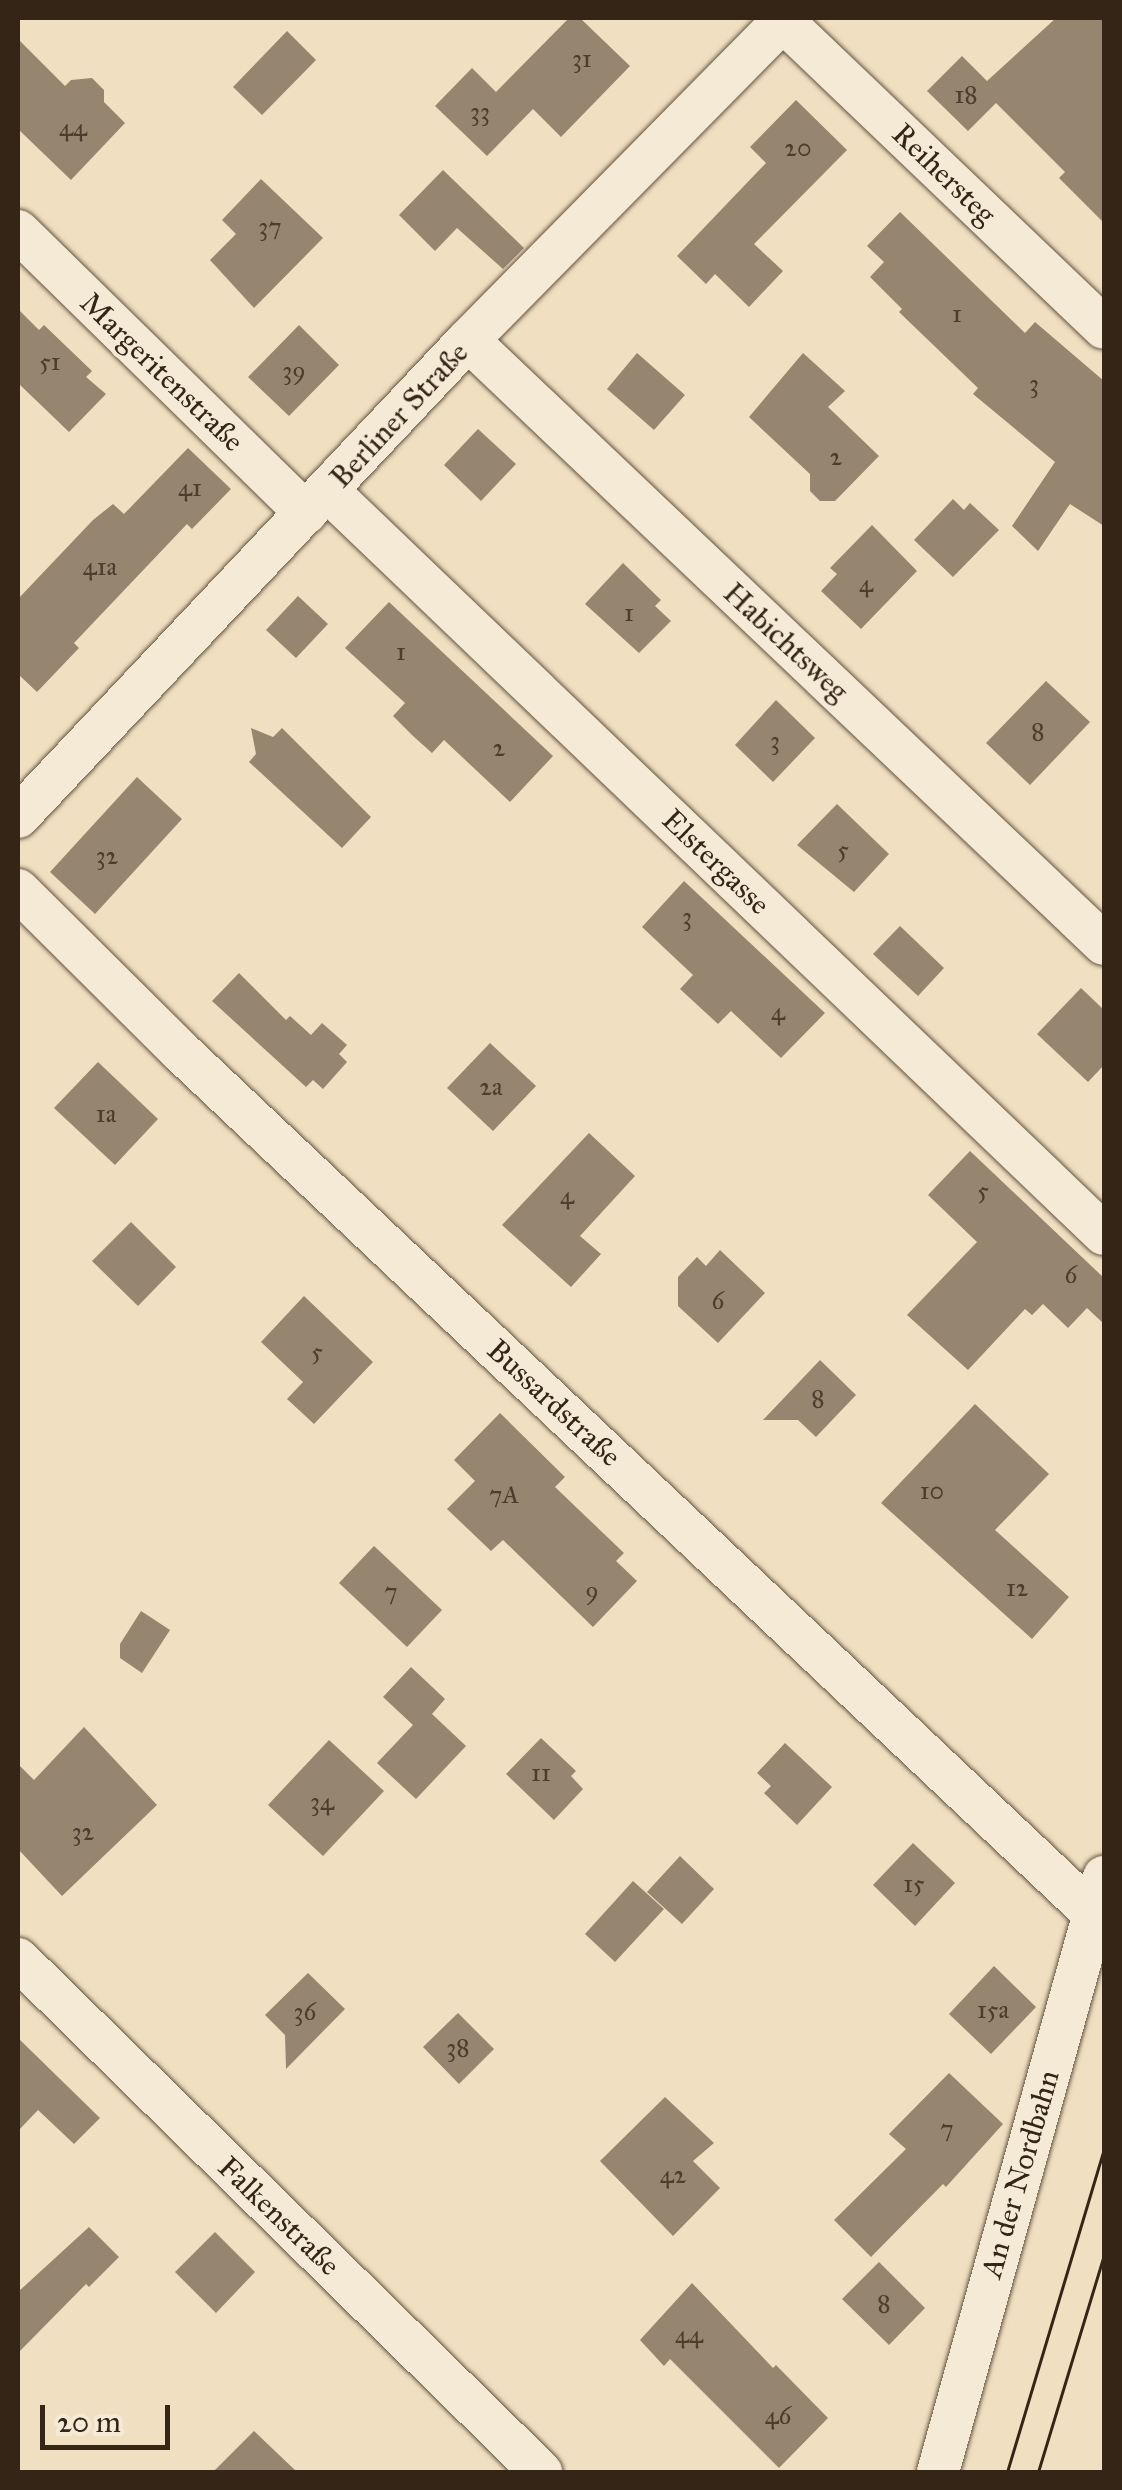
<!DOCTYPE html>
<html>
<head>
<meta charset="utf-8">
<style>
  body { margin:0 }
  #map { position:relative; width:1122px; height:2490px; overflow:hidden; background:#f0dfc0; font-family:"IM FELL Great Primer",serif }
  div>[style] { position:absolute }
  .building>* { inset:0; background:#96866f }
  .roads { filter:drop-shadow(0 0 2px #635441) drop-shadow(0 0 2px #635441) }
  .street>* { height:42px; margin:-21px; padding:0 21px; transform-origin:21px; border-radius:21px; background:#f5ead6 }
  .tram>* { height:2.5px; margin:-1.25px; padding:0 1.25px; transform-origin:1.25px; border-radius:1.25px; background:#342517 }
  span { translate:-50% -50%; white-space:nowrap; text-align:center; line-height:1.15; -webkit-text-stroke:8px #f5ead6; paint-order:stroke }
  .number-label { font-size:25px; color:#4c3d2d }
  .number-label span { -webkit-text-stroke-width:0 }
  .street-label { font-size:30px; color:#342517 }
  .frame { position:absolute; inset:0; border:20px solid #342517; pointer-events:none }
  .scale { position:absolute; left:40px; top:2405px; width:130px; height:45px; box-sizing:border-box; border:5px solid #342517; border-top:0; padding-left:12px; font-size:30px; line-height:35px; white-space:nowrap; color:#342517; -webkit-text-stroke:8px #f5ead6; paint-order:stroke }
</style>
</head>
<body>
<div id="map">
  <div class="building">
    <div style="clip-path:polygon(569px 18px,580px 18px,630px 66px,561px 137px,533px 109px,487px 156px,435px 106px,472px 68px,496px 92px)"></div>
    <div style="clip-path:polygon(1056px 18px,1104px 18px,1104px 223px,1059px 178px,1065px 172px,996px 103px,968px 131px,927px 91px,962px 56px,987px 81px)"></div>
    <div style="clip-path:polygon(287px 31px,316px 60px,262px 115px,233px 87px)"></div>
    <div style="clip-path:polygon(18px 39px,65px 86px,71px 80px,92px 78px,104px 90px,104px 102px,125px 123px,71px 180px,18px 129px)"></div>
    <div style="clip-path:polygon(796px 100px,847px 150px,754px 244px,783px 271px,749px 307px,715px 274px,706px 284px,677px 256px,766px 163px,750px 147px)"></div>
    <div style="clip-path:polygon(443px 170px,524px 248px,503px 269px,457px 228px,435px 251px,399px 215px)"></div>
    <div style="clip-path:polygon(261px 179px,323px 238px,254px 308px,210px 260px,236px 234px,222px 220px)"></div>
    <div style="clip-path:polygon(900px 212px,1025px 333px,1035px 322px,1104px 381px,1104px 526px,1070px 504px,1038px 551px,1012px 526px,1055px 462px,973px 394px,978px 388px,899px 312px,902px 309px,870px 277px,884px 262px,867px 246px)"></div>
    <div style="clip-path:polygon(18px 309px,39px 330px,44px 325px,92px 371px,86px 377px,106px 394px,69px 432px,18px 383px)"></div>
    <div style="clip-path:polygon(299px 325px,339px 365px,289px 416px,248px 377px)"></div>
    <div style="clip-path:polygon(637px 353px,685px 395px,654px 430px,607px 389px)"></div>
    <div style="clip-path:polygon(803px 353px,845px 391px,828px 407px,879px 456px,835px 501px,820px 501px,810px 491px,810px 474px,749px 417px)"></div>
    <div style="clip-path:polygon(478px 429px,516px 464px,481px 501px,444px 465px)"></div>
    <div style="clip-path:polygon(188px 448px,231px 489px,192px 529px,187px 524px,74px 643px,79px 648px,37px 692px,18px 674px,18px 599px,93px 520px,113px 504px,124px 514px)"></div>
    <div style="clip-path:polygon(953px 499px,964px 510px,970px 503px,999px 530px,953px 577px,914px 540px)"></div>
    <div style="clip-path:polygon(872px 525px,917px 571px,861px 629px,821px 591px,837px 574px,830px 568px)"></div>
    <div style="clip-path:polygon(623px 563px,661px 600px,655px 606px,671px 621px,639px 653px,585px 604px)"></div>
    <div style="clip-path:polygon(298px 596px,328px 624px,296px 658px,266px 630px)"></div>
    <div style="clip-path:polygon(389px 602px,553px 756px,510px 802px,444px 740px,432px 753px,413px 736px,393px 716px,405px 703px,345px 648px)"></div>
    <div style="clip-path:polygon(1046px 681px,1090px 722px,1030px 785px,986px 743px)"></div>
    <div style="clip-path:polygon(776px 700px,815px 738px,773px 782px,735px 745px)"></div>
    <div style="clip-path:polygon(251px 728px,273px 737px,282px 728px,371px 817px,342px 848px,249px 762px,256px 754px)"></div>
    <div style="clip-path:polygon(137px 777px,182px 819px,95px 914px,50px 872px)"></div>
    <div style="clip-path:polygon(837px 804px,889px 854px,854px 892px,797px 845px)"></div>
    <div style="clip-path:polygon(684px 881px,825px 1013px,781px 1058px,731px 1011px,718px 1024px,680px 989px,693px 975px,642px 927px)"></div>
    <div style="clip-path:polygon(900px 926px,944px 968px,918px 996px,873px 954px)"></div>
    <div style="clip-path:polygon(239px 973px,286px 1020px,290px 1016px,311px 1035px,322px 1023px,347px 1045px,339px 1054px,347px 1062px,323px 1089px,313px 1080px,306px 1087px,212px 1001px)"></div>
    <div style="clip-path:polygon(1081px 988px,1104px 1010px,1104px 1065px,1088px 1082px,1037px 1034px)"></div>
    <div style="clip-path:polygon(490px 1043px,536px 1086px,493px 1131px,447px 1088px)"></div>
    <div style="clip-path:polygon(98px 1062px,158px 1119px,115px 1165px,54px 1108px)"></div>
    <div style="clip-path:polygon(589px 1133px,635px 1176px,580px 1236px,601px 1254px,571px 1287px,502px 1225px)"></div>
    <div style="clip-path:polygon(970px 1151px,1104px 1278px,1104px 1324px,1087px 1308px,1068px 1328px,1043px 1304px,1032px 1315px,1025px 1309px,968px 1370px,907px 1315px,977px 1242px,928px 1195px)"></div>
    <div style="clip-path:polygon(131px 1222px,176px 1267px,138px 1306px,92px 1261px)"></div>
    <div style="clip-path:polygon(720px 1250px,765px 1293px,718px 1343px,678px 1306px,678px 1277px,697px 1257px,706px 1266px)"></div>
    <div style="clip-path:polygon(304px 1296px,373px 1362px,314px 1424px,287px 1399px,303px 1382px,261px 1342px)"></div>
    <div style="clip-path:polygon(820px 1360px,856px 1395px,816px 1437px,798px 1420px,763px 1420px)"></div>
    <div style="clip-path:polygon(975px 1404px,1049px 1474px,995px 1530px,1069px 1597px,1032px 1639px,881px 1503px)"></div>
    <div style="clip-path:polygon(500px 1413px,565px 1477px,555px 1487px,624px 1553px,616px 1561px,637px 1581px,593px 1627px,503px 1540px,491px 1551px,447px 1509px,475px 1481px,454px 1460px)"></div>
    <div style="clip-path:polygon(374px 1546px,442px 1610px,407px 1647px,339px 1583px)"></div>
    <div style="clip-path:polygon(141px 1611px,170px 1630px,142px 1673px,120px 1658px,120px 1644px)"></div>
    <div style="clip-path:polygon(411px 1667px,445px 1699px,432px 1714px,466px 1746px,416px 1799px,377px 1763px,413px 1725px,383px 1697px)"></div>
    <div style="clip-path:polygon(84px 1727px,157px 1805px,62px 1896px,18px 1849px,18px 1764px,34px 1780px)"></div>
    <div style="clip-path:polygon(541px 1738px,576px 1771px,571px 1776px,583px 1789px,554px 1820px,506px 1774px)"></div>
    <div style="clip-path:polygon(329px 1740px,384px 1791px,323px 1856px,268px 1805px)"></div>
    <div style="clip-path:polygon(785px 1743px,832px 1787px,797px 1825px,764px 1793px,771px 1786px,757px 1773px)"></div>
    <div style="clip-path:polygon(913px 1843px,955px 1883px,915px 1926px,873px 1885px)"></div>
    <div style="clip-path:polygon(680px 1856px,714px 1889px,682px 1924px,647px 1892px)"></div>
    <div style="clip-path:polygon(633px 1881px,664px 1909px,615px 1962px,585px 1934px)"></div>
    <div style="clip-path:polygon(994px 1966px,1036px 2007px,991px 2054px,949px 2014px)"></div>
    <div style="clip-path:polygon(308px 1973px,345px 2009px,286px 2069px,285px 2035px,265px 2015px)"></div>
    <div style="clip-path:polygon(458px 2013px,494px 2049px,459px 2084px,423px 2047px)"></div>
    <div style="clip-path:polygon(18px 2038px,100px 2118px,74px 2144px,38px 2110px,18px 2131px)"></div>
    <div style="clip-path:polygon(949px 2073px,1003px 2124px,946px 2187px,943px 2184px,871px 2257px,834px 2220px,906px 2149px,889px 2134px)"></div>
    <div style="clip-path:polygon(665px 2097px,714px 2143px,693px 2161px,720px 2188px,673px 2236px,600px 2161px)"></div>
    <div style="clip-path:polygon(89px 2227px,119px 2257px,89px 2287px,86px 2284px,18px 2353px,18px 2292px)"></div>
    <div style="clip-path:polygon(215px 2232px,255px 2272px,216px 2313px,175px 2272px)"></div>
    <div style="clip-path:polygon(879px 2262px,925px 2308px,889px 2345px,842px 2299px)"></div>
    <div style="clip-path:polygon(692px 2283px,773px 2368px,776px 2365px,828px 2418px,779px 2468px,670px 2359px,664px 2366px,640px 2340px)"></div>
    <div style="clip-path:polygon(254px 2431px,297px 2472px,213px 2472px)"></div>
  </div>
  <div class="roads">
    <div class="street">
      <div style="left:783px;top:21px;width:444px;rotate:43.7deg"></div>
      <div style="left:18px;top:231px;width:403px;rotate:44.4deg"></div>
      <div style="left:468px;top:340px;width:877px;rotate:43.52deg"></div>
      <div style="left:328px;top:491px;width:1074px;rotate:43.76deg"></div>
      <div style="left:18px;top:817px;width:656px;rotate:-46.67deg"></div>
      <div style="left:468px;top:340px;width:453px;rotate:-45.4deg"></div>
      <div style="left:18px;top:890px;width:227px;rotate:44.8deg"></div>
      <div style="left:179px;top:1050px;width:1257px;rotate:43.36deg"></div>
      <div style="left:18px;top:1959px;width:733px;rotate:44.45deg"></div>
      <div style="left:938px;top:2472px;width:618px;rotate:-74.41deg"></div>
    </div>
  </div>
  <div class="tram">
    <div style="left:1007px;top:2472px;width:337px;rotate:-73.3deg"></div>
    <div style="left:1038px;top:2472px;width:227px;rotate:-73.1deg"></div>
  </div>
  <div class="number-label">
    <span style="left:582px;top:59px">31</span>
    <span style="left:966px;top:95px">18</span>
    <span style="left:480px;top:112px">33</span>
    <span style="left:73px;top:128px">44</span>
    <span style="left:798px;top:148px">20</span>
    <span style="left:270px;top:227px">37</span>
    <span style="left:957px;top:314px">1</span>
    <span style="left:50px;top:362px">51</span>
    <span style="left:294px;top:371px">39</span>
    <span style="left:1034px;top:384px">3</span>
    <span style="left:836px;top:457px">2</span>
    <span style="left:190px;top:488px">41</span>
    <span style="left:100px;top:567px">41a</span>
    <span style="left:866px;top:584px">4</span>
    <span style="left:629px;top:613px">1</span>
    <span style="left:401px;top:652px">1</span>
    <span style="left:1038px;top:732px">8</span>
    <span style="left:775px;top:741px">3</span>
    <span style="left:499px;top:748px">2</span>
    <span style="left:843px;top:850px">5</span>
    <span style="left:107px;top:856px">32</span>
    <span style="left:687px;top:917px">3</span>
    <span style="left:778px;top:1012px">4</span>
    <span style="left:491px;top:1087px">2a</span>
    <span style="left:106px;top:1114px">1a</span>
    <span style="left:983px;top:1191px">5</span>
    <span style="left:567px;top:1196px">4</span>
    <span style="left:1071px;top:1275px">6</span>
    <span style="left:718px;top:1301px">6</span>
    <span style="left:317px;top:1352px">5</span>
    <span style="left:818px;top:1399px">8</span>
    <span style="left:932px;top:1491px">10</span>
    <span style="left:504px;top:1495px">7A</span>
    <span style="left:1017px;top:1588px">12</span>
    <span style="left:592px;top:1591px">9</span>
    <span style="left:391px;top:1592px">7</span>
    <span style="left:541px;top:1773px">11</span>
    <span style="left:322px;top:1802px">34</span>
    <span style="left:83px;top:1832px">32</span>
    <span style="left:914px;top:1884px">15</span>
    <span style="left:993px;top:2010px">15a</span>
    <span style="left:305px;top:2012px">36</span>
    <span style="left:458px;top:2048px">38</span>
    <span style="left:947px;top:2129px">7</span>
    <span style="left:673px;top:2175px">42</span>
    <span style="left:884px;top:2304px">8</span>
    <span style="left:689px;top:2335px">44</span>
    <span style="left:778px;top:2416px">46</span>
  </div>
  <div class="street-label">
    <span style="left:944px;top:174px;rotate:44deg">Reihersteg</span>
    <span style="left:162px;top:372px;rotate:44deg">Margeritenstraße</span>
    <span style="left:399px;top:415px;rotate:-47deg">Berliner Straße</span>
    <span style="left:786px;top:642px;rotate:43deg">Habichtsweg</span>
    <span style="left:716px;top:862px;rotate:44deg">Elstergasse</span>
    <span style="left:554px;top:1403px;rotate:43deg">Bussardstraße</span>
    <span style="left:1020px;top:2174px;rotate:-74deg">An der Nordbahn</span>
    <span style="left:279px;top:2216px;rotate:44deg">Falkenstraße</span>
  </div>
  <div class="frame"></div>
  <div class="scale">20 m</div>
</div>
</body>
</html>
